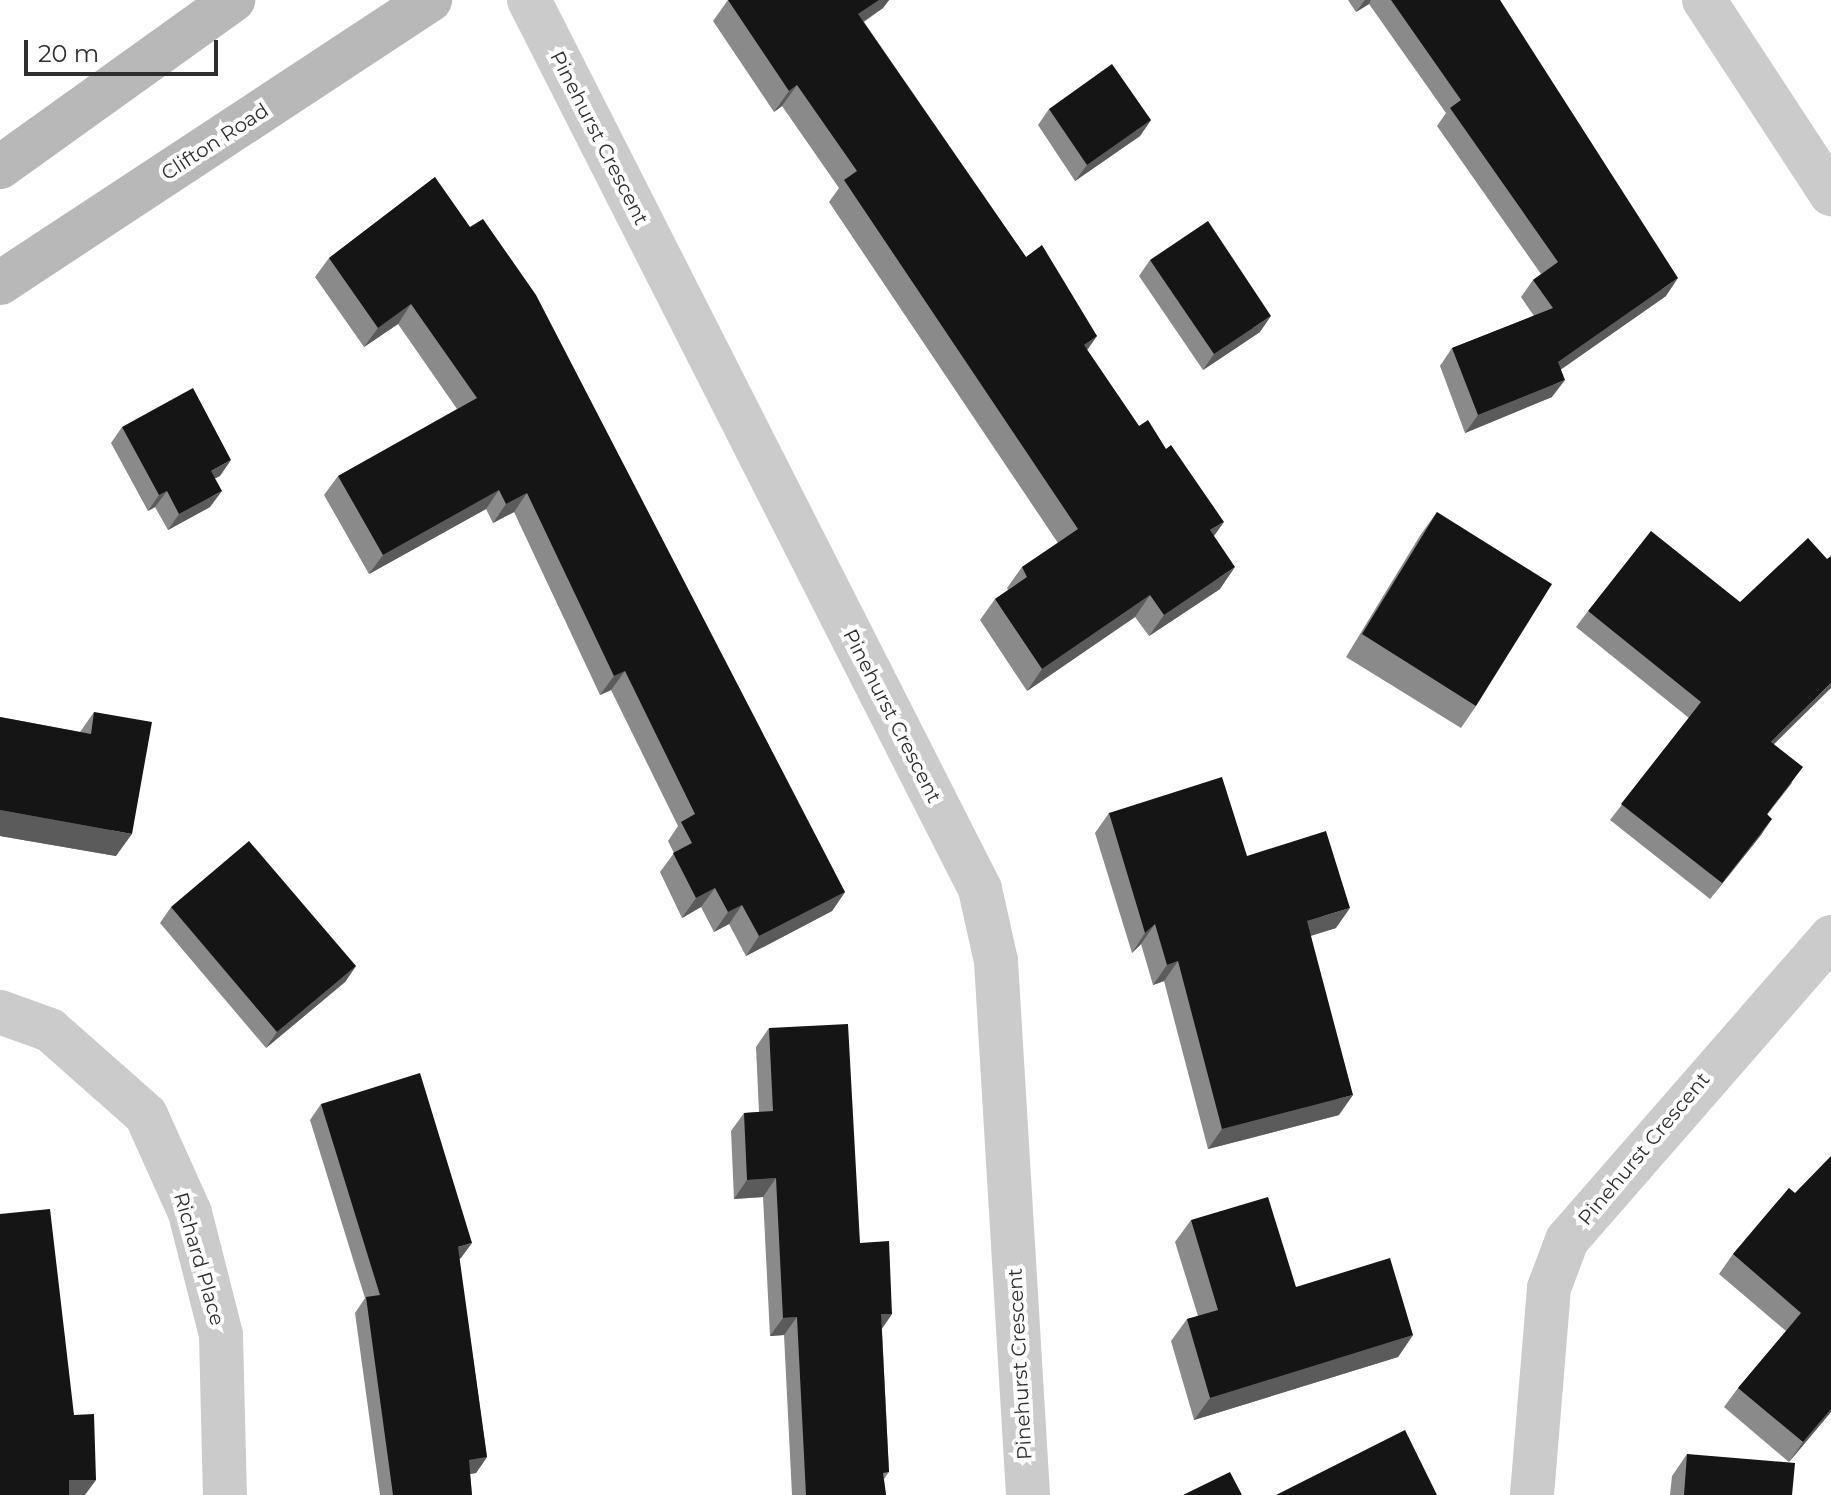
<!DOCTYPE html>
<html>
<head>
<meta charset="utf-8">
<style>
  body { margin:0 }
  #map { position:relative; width:1831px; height:1495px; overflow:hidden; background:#fff; font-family:Montserrat,sans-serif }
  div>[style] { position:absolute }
  .minor>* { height:44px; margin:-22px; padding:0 22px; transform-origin:22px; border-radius:22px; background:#cbcbcb }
  .secondary>* { height:44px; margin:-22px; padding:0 22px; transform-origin:22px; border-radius:22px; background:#b8b8b8 }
  .wall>* { inset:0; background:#8a8a8a }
  .shaded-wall>* { inset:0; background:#5b5b5b }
  .building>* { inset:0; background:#151515 }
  span { translate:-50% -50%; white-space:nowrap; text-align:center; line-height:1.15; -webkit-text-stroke:8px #fff; paint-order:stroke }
  .street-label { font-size:20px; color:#2e2e2e }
  .scale { position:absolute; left:24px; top:40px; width:194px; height:36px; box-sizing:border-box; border:4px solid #2e2e2e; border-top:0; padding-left:10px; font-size:24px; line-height:28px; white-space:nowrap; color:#2e2e2e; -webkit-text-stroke:6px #fff; paint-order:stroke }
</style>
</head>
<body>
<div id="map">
  <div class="minor">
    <div style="left:529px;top:0;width:997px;rotate:63.1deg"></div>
    <div style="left:980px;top:889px;width:74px;rotate:77.5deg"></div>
    <div style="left:996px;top:961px;width:535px;rotate:86.57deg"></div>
    <div style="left:1704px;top:0;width:232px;rotate:56.8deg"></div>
    <div style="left:0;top:1012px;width:53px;rotate:19.8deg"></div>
    <div style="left:50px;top:1030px;width:128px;rotate:41.5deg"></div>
    <div style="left:146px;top:1115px;width:107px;rotate:65.8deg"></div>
    <div style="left:190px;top:1213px;width:126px;rotate:75.7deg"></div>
    <div style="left:221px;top:1335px;width:160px;rotate:88.6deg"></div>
    <div style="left:1532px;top:1495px;width:208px;rotate:-85.3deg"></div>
    <div style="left:1549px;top:1288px;width:51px;rotate:-69.4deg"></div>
    <div style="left:1567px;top:1240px;width:402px;rotate:-48.9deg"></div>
  </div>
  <div class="secondary">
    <div style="left:0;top:167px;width:287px;rotate:-35.6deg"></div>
    <div style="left:0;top:283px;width:515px;rotate:-33.35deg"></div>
  </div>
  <div class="wall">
    <div style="clip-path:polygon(728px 0,889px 0,883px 8px,864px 22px,1026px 257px,1097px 336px,1087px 350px,1214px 536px,1220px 589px,1149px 636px,1135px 617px,1027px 691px,980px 620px,995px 599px,1008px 590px,1007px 588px,1022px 567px,1058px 543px,829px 202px,839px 188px,782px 106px,774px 112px,713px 21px)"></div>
    <div style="clip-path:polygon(1348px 0,1500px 0,1666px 296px,1561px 369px,1552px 397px,1465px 433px,1440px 366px,1452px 348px,1534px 316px,1521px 297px,1533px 280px,1541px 274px,1437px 126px,1446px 113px,1369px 4px,1356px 12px)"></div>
    <div style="clip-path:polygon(1049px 109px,1151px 120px,1140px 136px,1075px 181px,1038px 125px)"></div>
    <div style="clip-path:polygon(435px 177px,845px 892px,832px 911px,746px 956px,729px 924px,714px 932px,701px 907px,682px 918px,660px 872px,674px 853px,668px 841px,678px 826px,611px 690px,600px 695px,514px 512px,493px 523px,486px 509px,369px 574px,324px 495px,338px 476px,457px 409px,398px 324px,364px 347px,315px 277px,329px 258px)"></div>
    <div style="clip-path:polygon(1150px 260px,1260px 332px,1203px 370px,1139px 276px)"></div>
    <div style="clip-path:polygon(122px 427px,220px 476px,215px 478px,210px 507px,168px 530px,155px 507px,148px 511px,111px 443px)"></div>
    <div style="clip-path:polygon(1437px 512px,1476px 706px,1461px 728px,1346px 657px,1421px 534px)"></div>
    <div style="clip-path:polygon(1588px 611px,1774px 744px,1792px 783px,1767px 815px,1761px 835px,1710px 899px,1610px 820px,1689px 718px,1576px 627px)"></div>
    <div style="clip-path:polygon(94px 712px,116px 856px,0 836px,0 717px,80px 732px)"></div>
    <div style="clip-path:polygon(1109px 813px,1247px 856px,1336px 928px,1311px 936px,1339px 1115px,1208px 1149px,1164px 981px,1153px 985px,1141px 944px,1132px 953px,1095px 833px)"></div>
    <div style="clip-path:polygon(171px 907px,356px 966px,345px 982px,266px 1048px,160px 923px)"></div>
    <div style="clip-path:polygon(769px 1028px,860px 1243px,892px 1314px,882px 1329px,889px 1472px,884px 1479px,886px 1495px,792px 1495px,784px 1335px,770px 1336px,763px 1197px,734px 1199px,731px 1131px,744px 1113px,759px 1112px,756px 1047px)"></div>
    <div style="clip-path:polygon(321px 1104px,461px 1258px,459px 1259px,487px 1457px,476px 1473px,470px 1474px,472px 1495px,380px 1495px,355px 1313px,365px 1298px,310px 1120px)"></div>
    <div style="clip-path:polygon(1789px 1188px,1831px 1412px,1789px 1462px,1724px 1407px,1738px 1388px,1786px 1331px,1719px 1274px,1733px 1254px)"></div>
    <div style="clip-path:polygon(1191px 1220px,1296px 1287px,1413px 1335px,1398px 1357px,1194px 1420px,1171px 1341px,1187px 1319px,1198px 1316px,1175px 1242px)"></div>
    <div style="clip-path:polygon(1687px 1454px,1792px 1495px,1670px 1495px,1672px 1476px)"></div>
  </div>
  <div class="shaded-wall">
    <div style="clip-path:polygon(879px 0,889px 0,883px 8px,843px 35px,858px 14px)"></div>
    <div style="clip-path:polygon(1365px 0,1371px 0,1369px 4px,1356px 12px)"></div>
    <div style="clip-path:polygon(797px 85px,782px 106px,774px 112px,789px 91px)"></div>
    <div style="clip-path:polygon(1151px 120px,1140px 136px,1075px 181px,1087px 165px)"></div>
    <div style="clip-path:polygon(1678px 278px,1666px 296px,1546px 380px,1558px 362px)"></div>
    <div style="clip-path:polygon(411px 304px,398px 324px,364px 347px,378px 328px)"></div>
    <div style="clip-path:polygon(1271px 316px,1260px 332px,1203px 370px,1214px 354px)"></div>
    <div style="clip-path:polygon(1097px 336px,1082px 357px,1084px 345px)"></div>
    <div style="clip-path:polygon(1565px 380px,1552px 397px,1465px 433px,1478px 415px)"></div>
    <div style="clip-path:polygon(231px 460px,220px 476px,200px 486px,211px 471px)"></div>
    <div style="clip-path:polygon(499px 490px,486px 509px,369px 574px,383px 555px)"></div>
    <div style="clip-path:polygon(167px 491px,155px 507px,148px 511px,159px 495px)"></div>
    <div style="clip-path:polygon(222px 491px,210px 507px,168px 530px,179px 514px)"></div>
    <div style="clip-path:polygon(527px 493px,514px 512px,493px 523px,506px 504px)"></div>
    <div style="clip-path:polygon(1224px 522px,1209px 543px,1210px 530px)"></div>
    <div style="clip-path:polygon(1235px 567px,1220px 589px,1149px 636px,1164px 615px)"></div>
    <div style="clip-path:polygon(1150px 595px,1135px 617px,1027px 691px,1042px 669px)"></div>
    <div style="clip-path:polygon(625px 671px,611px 690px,600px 695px,614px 676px)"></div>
    <div style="clip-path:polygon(1831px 683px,1831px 688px,1760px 758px,1771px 742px)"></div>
    <div style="clip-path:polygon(0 810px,132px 834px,116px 856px,0 836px)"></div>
    <div style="clip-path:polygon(1772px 819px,1761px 835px,1710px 899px,1722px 883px)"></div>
    <div style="clip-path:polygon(715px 888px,701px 907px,682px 918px,696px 898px)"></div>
    <div style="clip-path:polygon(845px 892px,832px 911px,746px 956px,759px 936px)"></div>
    <div style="clip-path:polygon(742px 905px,729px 924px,714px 932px,728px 912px)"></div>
    <div style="clip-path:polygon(1350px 908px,1336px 928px,1293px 941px,1307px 921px)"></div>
    <div style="clip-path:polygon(1155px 924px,1141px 944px,1132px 953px,1145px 933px)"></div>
    <div style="clip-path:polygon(1178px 961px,1164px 981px,1153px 985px,1167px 965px)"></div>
    <div style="clip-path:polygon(356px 966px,345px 982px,266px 1048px,277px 1032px)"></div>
    <div style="clip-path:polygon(1353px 1095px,1339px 1115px,1208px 1149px,1222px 1129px)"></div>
    <div style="clip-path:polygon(776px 1178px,763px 1197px,734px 1199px,747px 1180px)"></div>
    <div style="clip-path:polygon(472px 1243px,461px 1258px,447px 1263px,458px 1247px)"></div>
    <div style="clip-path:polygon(881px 1314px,892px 1314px,879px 1332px)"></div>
    <div style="clip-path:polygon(797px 1317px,784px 1335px,770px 1336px,783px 1318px)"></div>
    <div style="clip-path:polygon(1413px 1335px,1398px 1357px,1194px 1420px,1210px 1398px)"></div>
    <div style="clip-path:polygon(1831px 1409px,1831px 1412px,1789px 1462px,1803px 1442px)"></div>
    <div style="clip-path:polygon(487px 1457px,476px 1473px,458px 1476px,469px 1460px)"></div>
    <div style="clip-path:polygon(69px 1480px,96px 1480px,85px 1495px,58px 1495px)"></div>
  </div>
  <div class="building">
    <div style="clip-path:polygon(728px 0,879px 0,858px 14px,1026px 257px,1042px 245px,1097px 336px,1084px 345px,1139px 426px,1148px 420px,1166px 449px,1171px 445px,1224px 522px,1210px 530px,1235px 567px,1164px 615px,1150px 595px,1042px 669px,995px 599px,1027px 577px,1022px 567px,1078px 529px,844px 180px,857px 171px,797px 85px,789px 91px)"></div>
    <div style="clip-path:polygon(1391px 0,1500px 0,1678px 278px,1558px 362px,1565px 380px,1478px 415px,1452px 348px,1553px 308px,1533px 280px,1558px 262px,1450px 108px,1461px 100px)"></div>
    <div style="clip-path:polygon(1112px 64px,1151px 120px,1087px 165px,1049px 109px)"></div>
    <div style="clip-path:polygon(435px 177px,470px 227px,483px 219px,536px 295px,845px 892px,759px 936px,742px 905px,728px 912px,715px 888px,696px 898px,673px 853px,692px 843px,681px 822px,695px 814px,625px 671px,614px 676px,527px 493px,506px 504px,499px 490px,383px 555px,338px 476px,477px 398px,411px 304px,378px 328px,329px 258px)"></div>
    <div style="clip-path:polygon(1208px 221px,1271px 316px,1214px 354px,1150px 260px)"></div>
    <div style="clip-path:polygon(193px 388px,231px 460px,211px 471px,222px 491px,179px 514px,167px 491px,159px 495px,122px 427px)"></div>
    <div style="clip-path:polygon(1437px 512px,1552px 584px,1476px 706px,1362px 634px)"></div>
    <div style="clip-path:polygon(1651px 531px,1740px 602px,1808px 538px,1827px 559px,1831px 556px,1831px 683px,1771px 742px,1803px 767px,1767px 814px,1772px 819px,1722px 883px,1621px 804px,1701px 702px,1588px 611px)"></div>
    <div style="clip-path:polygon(94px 712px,152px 722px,132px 834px,0 810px,0 717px,91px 734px)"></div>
    <div style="clip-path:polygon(1222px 777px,1247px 856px,1326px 831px,1350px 908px,1307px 921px,1353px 1095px,1222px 1129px,1178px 961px,1167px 965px,1155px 924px,1145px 933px,1109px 813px)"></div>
    <div style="clip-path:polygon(249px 841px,356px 966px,277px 1032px,171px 907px)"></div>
    <div style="clip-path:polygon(848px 1024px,860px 1243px,889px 1241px,892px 1314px,881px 1314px,889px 1472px,883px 1473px,886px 1495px,806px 1495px,797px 1317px,783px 1318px,776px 1178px,747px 1180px,744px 1113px,773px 1111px,769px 1028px)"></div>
    <div style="clip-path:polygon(420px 1073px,472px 1243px,458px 1247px,487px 1457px,469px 1460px,472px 1495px,393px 1495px,366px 1297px,380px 1295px,321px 1104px)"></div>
    <div style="clip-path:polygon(1831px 1156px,1831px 1409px,1803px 1442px,1738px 1388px,1801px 1313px,1733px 1254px,1789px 1188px,1795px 1193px)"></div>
    <div style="clip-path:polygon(1268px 1197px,1296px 1287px,1390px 1258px,1413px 1335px,1210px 1398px,1187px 1319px,1218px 1310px,1191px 1220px)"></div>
    <div style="clip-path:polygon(50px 1209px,74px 1415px,94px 1414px,96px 1480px,69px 1480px,69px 1495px,0 1495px,0 1214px)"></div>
    <div style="clip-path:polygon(1405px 1430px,1437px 1495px,1276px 1495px)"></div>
    <div style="clip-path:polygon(1687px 1454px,1795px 1463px,1792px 1495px,1684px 1495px)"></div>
    <div style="clip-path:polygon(1230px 1472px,1242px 1495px,1183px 1495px)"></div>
  </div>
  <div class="street-label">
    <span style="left:599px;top:138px;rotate:63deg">Pinehurst Crescent</span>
    <span style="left:215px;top:142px;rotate:-33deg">Clifton Road</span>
    <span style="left:892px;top:716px;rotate:63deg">Pinehurst Crescent</span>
    <span style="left:1644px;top:1149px;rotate:-50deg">Pinehurst Crescent</span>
    <span style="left:199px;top:1259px;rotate:74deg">Richard Place</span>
    <span style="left:1020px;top:1364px;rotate:-93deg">Pinehurst Crescent</span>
  </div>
  <div class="scale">20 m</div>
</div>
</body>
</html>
